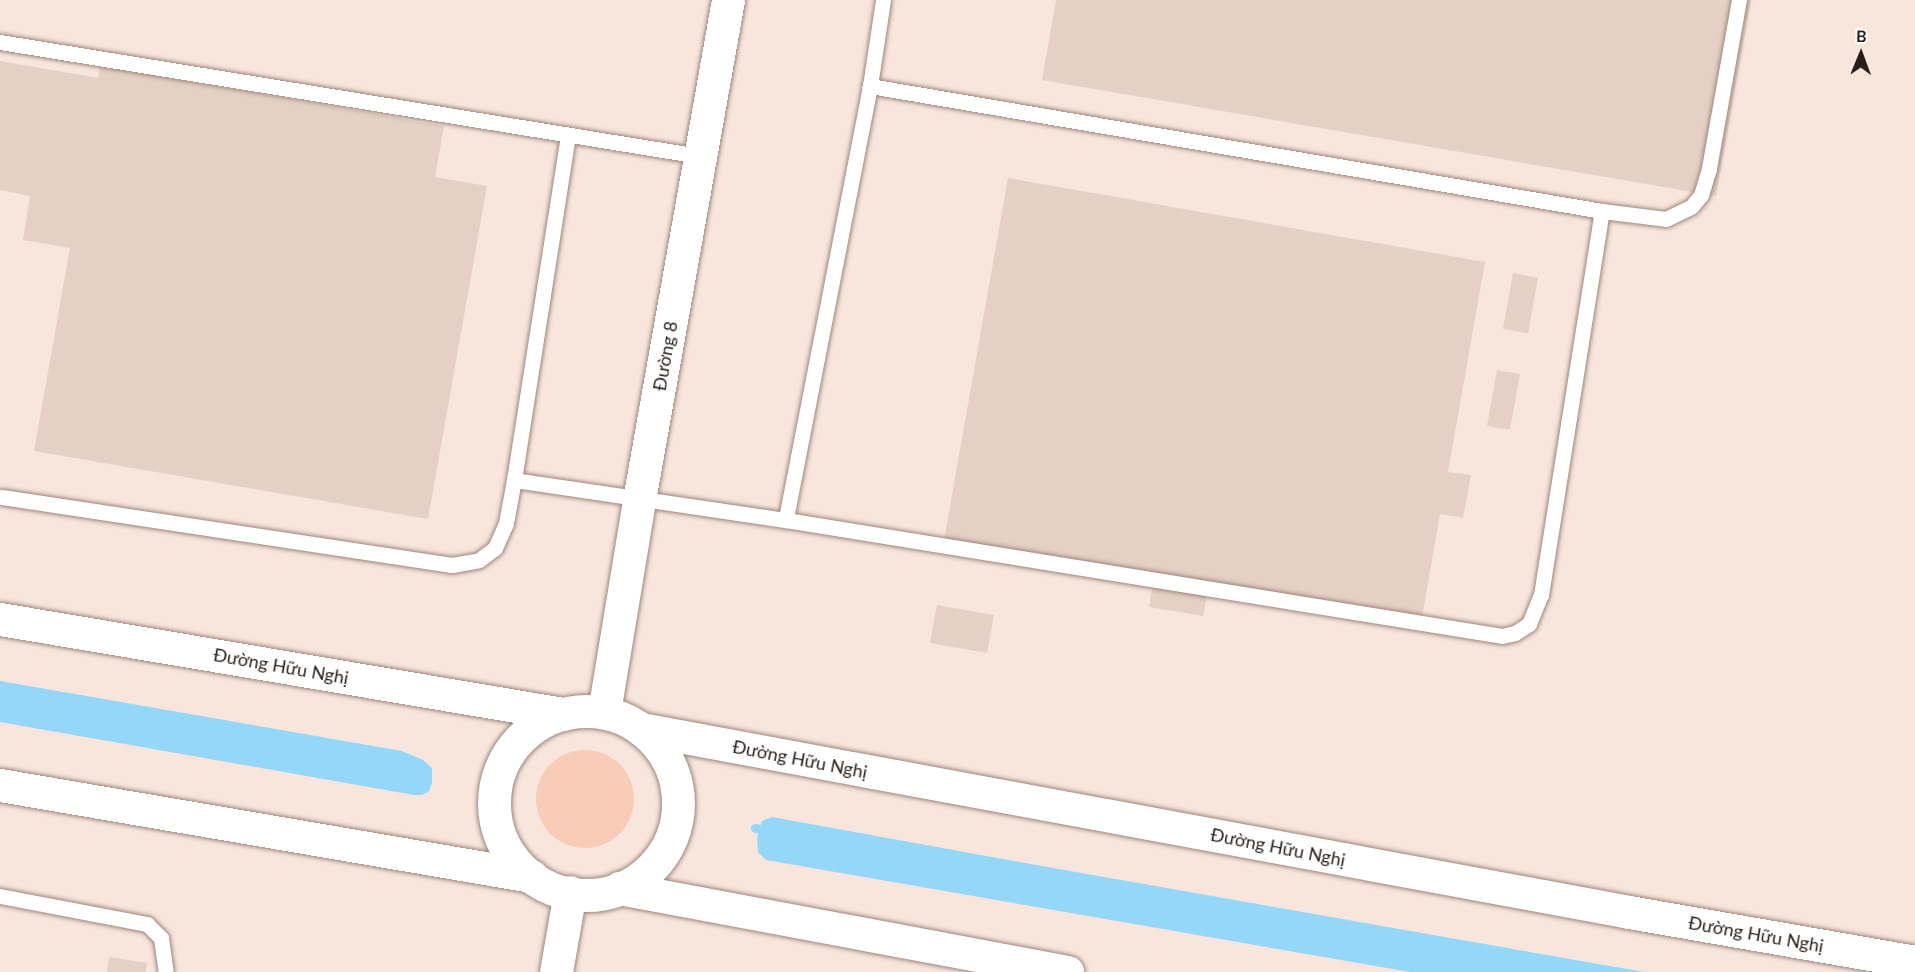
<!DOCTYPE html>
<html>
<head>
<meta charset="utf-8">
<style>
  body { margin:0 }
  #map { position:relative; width:1915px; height:972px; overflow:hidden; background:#fcf2ee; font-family:Lato,sans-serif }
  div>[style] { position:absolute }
  .built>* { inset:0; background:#f8e5dc }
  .green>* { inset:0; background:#f8ccb6 }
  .round { border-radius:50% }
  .water>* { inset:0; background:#95d7f9 }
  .stream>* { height:9px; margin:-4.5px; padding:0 4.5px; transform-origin:4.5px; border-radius:4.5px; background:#95d7f9 }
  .building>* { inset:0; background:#e6cfc4 }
  .roads { filter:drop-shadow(0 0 2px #9c877c) drop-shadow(0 0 2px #9c877c) }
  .lane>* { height:15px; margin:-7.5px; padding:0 7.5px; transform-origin:7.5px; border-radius:7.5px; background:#fff }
  .secondary>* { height:33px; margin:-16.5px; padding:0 16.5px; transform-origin:16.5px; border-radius:16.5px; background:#fff }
  .secondary>.ring { margin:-16.5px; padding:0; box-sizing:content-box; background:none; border:33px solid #fff; border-radius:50% }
  span { translate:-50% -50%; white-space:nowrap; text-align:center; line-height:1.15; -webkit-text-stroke:6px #fff; paint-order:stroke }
  .street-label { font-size:18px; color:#261e1a }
  .north { position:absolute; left:1831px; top:24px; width:60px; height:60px; -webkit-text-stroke:4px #fff; paint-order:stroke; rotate:1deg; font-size:16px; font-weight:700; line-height:24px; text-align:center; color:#261e1a }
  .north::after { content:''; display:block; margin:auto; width:21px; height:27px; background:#261e1a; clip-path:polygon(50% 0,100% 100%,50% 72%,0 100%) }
</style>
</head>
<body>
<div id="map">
  <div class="built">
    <div style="clip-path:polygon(0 0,1915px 0,1915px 972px,0 972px)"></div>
  </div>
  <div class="green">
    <div class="round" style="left:536px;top:750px;width:98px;height:98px"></div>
  </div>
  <div class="water">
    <div style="clip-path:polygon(0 681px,402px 751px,423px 760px,432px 768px,432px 783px,429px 791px,422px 795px,414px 795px,0 722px)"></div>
    <div style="clip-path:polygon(772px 817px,1019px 862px,1644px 972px,1410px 972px,766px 860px,758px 852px,757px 838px,762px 821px)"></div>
  </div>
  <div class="stream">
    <div style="left:755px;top:828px;width:17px;rotate:10deg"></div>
  </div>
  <div class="building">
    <div style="clip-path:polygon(1056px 0,1751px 0,1716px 196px,1042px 80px)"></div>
    <div style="clip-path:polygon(0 61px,98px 78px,100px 66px,444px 126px,435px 177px,487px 186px,428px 519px,34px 451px,70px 248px,23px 240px,30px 196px,0 190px)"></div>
    <div style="clip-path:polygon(1008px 178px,1485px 262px,1448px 472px,1471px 475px,1463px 518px,1440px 514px,1420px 629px,1208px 592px,1203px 616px,1149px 607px,1153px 583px,943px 546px)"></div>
    <div style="clip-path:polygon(1513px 273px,1538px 278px,1528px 333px,1503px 329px)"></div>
    <div style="clip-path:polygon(1497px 370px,1520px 374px,1510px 430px,1487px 426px)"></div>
    <div style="clip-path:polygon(937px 605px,994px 615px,987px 653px,930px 643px)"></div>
    <div style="clip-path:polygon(109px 957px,147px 963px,146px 972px,107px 972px)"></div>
  </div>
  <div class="roads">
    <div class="lane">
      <div style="left:0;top:42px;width:708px;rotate:9.26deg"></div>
      <div style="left:870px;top:86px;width:87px;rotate:-81.4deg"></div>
      <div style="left:1602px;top:211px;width:64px;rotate:7.1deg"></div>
      <div style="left:1666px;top:219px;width:28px;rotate:-26deg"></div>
      <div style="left:1691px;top:207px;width:16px;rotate:-50deg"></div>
      <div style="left:1701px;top:195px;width:28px;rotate:-73deg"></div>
      <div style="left:1709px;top:168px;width:171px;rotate:-79.9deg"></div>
      <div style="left:514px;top:480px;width:348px;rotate:-81.1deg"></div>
      <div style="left:2px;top:497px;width:455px;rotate:8.6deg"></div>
      <div style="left:452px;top:565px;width:27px;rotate:-10deg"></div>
      <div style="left:479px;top:560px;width:20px;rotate:-37deg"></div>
      <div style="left:495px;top:548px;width:27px;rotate:-66deg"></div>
      <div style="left:506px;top:523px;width:44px;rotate:-79.5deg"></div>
      <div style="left:514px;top:480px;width:275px;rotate:8.4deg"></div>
      <div style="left:786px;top:520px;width:725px;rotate:9.2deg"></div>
      <div style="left:1502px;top:636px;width:13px;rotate:-13deg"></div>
      <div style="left:1515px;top:633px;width:17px;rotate:-33deg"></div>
      <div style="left:1529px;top:624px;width:31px;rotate:-68deg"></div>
      <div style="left:1541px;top:595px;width:389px;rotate:-81deg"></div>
      <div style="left:1602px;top:211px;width:743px;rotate:-170.31deg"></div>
      <div style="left:870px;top:86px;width:442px;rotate:101deg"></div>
      <div style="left:0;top:896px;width:150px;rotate:10.8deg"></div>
      <div style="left:147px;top:924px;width:20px;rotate:45deg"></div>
      <div style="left:161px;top:938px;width:34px;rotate:82deg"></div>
    </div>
    <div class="secondary">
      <div style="left:0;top:619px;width:571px;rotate:9.58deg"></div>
      <div class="ring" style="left:494px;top:711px;width:151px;height:151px"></div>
      <div style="left:604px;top:712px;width:215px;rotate:-80.6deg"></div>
      <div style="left:639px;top:500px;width:508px;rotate:-79.91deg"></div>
      <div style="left:641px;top:729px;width:1005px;rotate:10.49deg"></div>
      <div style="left:1629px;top:912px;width:290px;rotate:9.9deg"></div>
      <div style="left:0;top:785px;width:539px;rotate:9.72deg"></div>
      <div style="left:619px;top:888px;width:456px;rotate:10.6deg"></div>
      <div style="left:556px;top:972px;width:81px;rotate:-80.1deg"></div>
    </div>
  </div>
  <div class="street-label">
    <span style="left:665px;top:356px;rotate:-80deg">Đường 8</span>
    <span style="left:281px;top:666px;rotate:10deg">Đường Hữu Nghị</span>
    <span style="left:800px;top:759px;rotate:11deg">Đường Hữu Nghị</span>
    <span style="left:1278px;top:847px;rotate:11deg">Đường Hữu Nghị</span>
    <span style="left:1756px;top:934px;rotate:10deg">Đường Hữu Nghị</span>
  </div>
  <div class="north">B</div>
</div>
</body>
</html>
